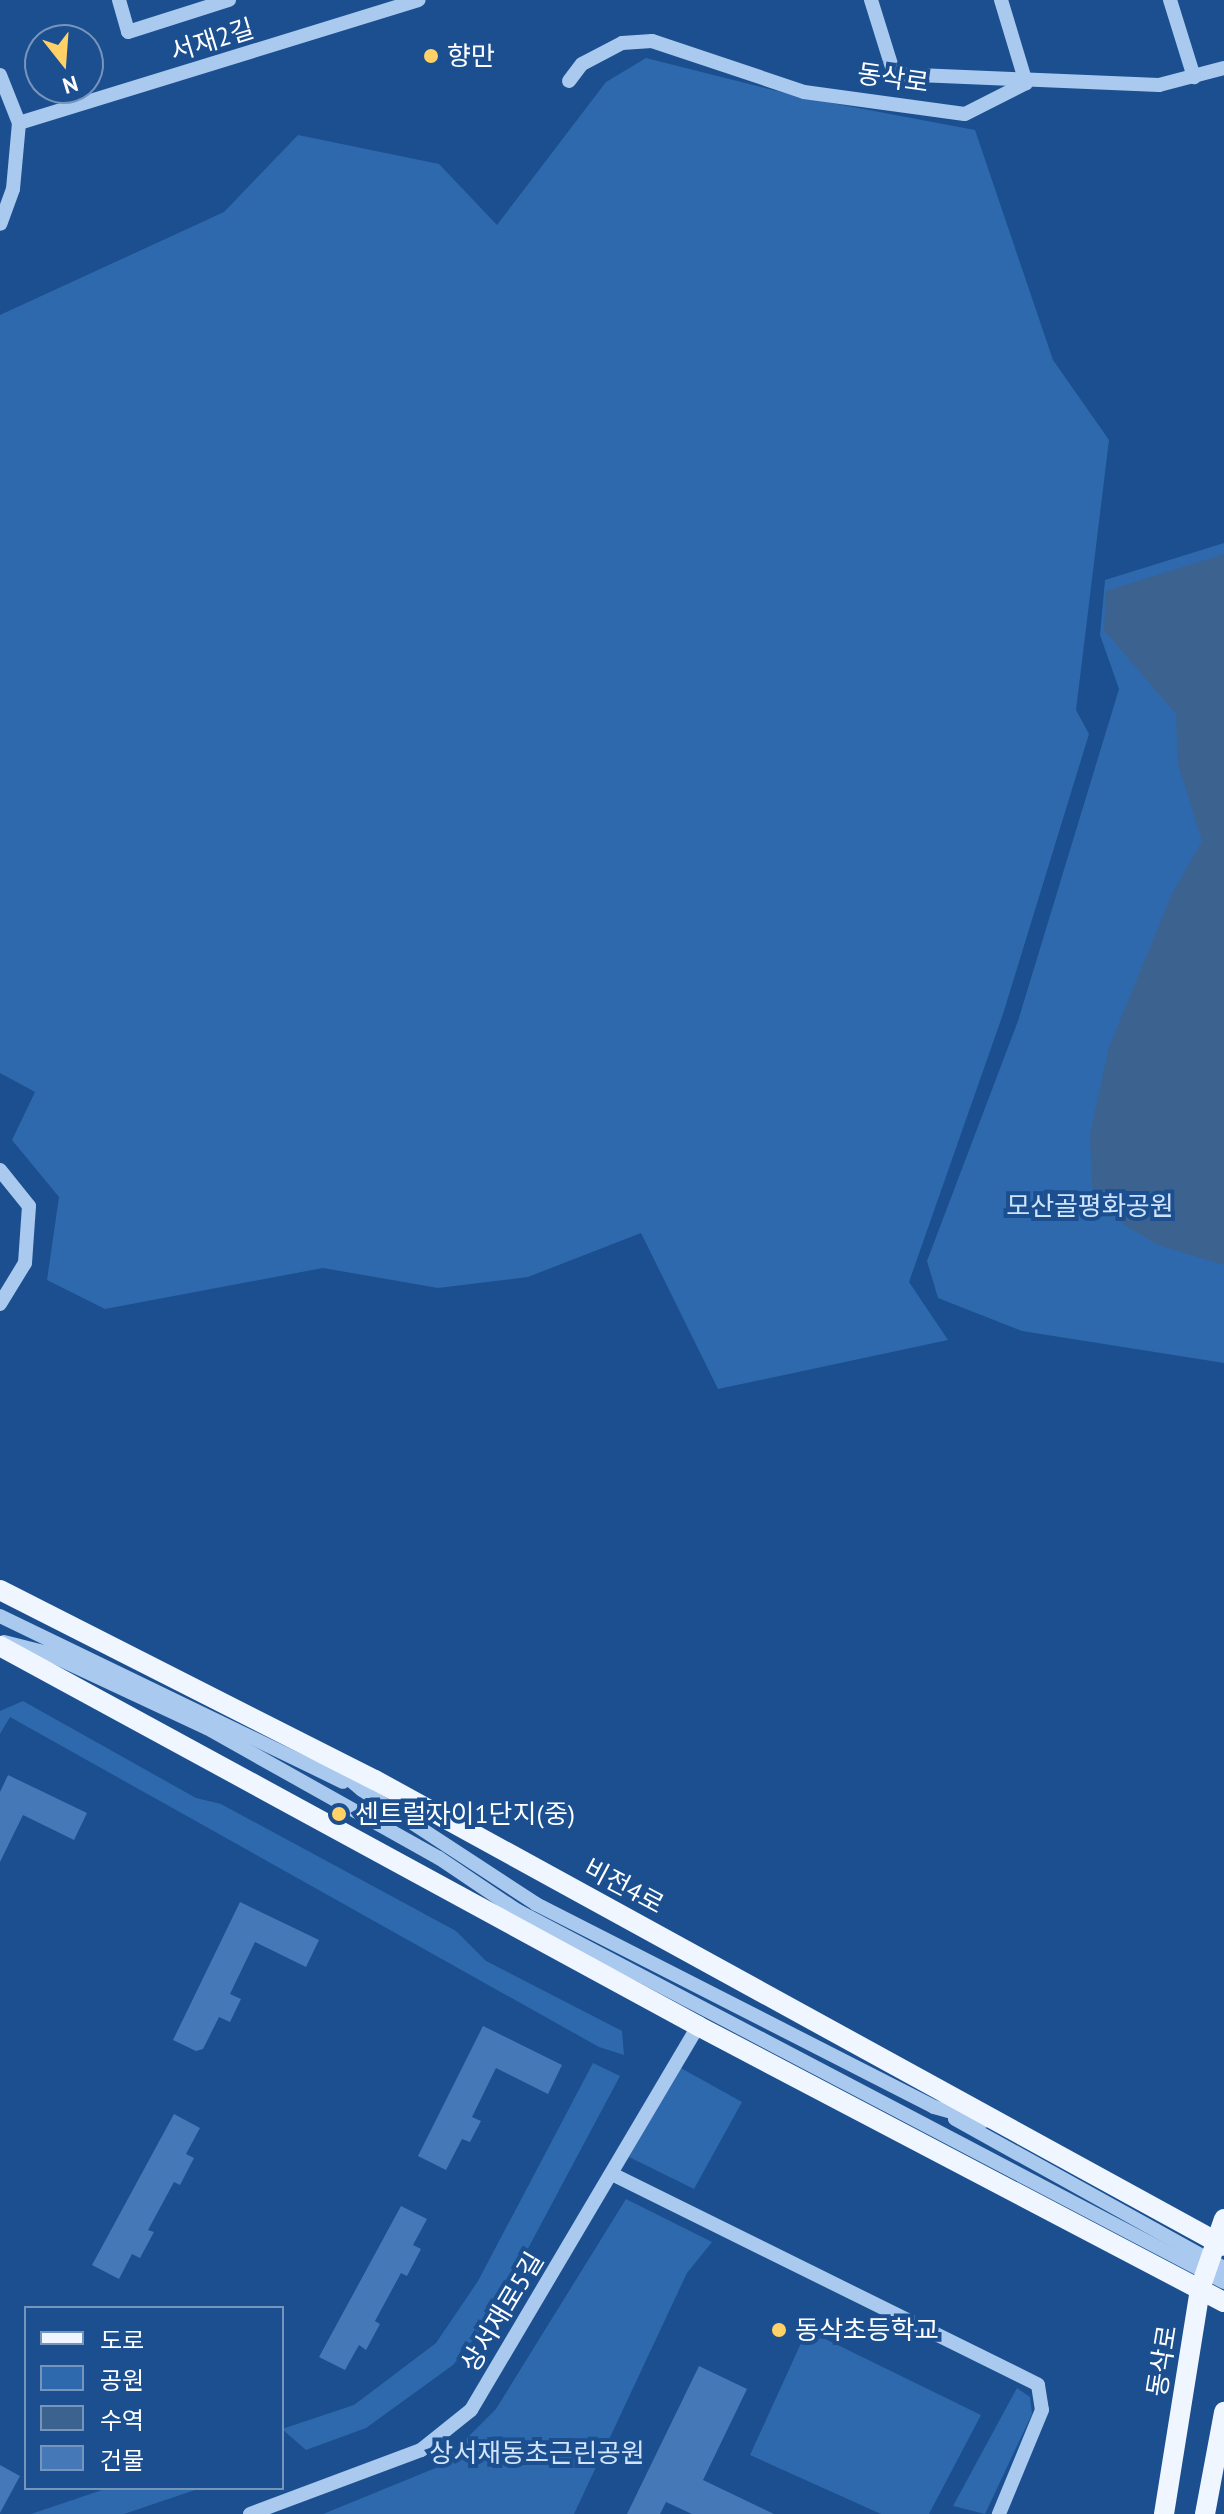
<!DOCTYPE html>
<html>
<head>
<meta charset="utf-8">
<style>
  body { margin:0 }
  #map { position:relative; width:1224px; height:2514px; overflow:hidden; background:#1b4f8f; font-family:"PT Sans","Noto Sans KR",sans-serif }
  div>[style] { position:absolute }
  .green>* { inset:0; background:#2e69ad }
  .water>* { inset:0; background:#3c6290 }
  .building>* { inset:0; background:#4478b7 }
  .minor>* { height:14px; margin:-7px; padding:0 7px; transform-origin:7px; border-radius:7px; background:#a9c9ee }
  .major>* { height:20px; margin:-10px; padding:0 10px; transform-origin:10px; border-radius:10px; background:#f0f6ff }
  .dots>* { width:22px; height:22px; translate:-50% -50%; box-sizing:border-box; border:4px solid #1b4f8f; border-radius:50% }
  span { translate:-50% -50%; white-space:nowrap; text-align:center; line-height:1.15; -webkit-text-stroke:8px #1b4f8f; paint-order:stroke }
  .street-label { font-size:26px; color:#fff }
  .poi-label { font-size:26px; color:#fff }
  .left { translate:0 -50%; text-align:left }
  .park-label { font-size:26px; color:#cfe3fa }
  .legend { position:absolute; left:24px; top:2306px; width:260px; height:184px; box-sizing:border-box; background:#1b4f8f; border:2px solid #7695bc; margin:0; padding:10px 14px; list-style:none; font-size:24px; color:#fff }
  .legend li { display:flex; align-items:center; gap:16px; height:40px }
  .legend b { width:40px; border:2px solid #7695bc }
  .north { position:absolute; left:24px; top:24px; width:80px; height:80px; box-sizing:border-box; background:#1b4f8f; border:2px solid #7695bc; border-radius:50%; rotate:163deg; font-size:22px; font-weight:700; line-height:32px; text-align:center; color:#fff }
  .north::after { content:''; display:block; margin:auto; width:28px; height:36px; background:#ffd166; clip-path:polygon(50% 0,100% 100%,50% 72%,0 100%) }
</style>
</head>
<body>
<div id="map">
  <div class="green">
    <div style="clip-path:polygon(646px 58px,805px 98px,975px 130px,1053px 360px,1109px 440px,1076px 710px,1089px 734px,1003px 1014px,909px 1282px,948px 1340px,718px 1389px,641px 1233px,528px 1277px,438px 1288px,323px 1268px,105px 1309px,47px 1280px,59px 1197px,12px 1140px,35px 1092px,0 1073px,0 315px,224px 212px,298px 135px,439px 164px,497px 225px,606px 82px)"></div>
    <div style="clip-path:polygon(1224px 543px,1224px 1363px,1022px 1331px,938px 1298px,927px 1261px,1018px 1021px,1119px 689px,1100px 635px,1105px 580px)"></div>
    <div style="clip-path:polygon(23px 1701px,196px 1798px,221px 1804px,456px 1931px,486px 1961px,622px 2031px,624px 2055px,599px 2047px,10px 1717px,0 1734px,0 1711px)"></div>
    <div style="clip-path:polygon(593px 2063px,620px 2076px,492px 2316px,453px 2365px,366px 2428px,306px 2450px,282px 2429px,354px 2405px,436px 2343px,478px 2281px)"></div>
    <div style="clip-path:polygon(679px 2067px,742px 2102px,694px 2189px,629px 2157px)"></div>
    <div style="clip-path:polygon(626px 2199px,712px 2242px,687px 2273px,574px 2514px,323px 2514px,438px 2467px,496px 2409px)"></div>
    <div style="clip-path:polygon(807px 2330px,981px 2415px,929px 2514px,881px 2514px,750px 2455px)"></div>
    <div style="clip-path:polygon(1017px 2388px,1030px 2397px,1032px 2414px,985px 2514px,953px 2506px)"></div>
    <div style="clip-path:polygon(108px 2488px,201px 2488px,124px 2514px,31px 2514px)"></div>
  </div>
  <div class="water">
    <div style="clip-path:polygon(1224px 554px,1224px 1265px,1158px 1245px,1123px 1224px,1092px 1186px,1090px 1134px,1109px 1047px,1171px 896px,1202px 841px,1178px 764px,1176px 714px,1104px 630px,1106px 591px)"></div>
  </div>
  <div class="building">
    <div style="clip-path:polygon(8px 1775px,87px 1813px,74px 1840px,23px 1815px,0 1862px,0 1792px)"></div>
    <div style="clip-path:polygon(240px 1902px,319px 1940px,306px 1967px,255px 1942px,230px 1994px,241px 1999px,230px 2022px,219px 2017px,203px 2049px,196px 2051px,173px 2040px)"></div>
    <div style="clip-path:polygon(483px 2026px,562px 2065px,548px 2094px,496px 2068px,472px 2117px,481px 2121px,470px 2142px,462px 2139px,446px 2170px,418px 2156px)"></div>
    <div style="clip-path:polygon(174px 2114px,200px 2128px,186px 2154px,194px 2158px,180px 2185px,174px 2182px,148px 2230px,154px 2232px,140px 2258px,132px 2254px,119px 2279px,92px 2265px)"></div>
    <div style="clip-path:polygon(401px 2206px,427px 2219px,413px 2245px,421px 2249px,407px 2276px,401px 2273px,375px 2321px,380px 2324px,366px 2350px,359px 2345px,345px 2370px,319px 2357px)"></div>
    <div style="clip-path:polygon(699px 2366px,747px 2389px,703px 2480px,774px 2514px,692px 2514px,666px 2502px,660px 2514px,627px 2514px)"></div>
    <div style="clip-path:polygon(0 2465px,20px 2476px,0 2513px)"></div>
  </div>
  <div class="minor">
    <div style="left:119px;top:0;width:33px;rotate:74deg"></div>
    <div style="left:128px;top:32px;width:106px;rotate:-17.6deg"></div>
    <div style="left:871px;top:0;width:77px;rotate:72.7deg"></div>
    <div style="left:894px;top:74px;width:265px;rotate:2.4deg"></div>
    <div style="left:1159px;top:85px;width:67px;rotate:-14.7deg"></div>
    <div style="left:1001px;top:0;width:87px;rotate:73.2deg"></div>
    <div style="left:1170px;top:0;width:81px;rotate:72.7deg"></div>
    <div style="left:0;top:75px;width:52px;rotate:68.4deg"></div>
    <div style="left:19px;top:123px;width:66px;rotate:95.2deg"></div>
    <div style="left:13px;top:189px;width:37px;rotate:110deg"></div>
    <div style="left:569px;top:81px;width:21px;rotate:-53deg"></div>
    <div style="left:582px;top:64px;width:45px;rotate:-27.7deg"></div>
    <div style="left:622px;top:43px;width:30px;rotate:-4deg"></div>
    <div style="left:652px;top:41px;width:160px;rotate:18.5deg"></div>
    <div style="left:804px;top:92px;width:162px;rotate:7.8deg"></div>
    <div style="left:965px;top:114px;width:68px;rotate:-26.9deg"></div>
    <div style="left:19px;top:123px;width:418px;rotate:-17.1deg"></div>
    <div style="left:0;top:1170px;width:46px;rotate:51.1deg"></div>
    <div style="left:29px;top:1206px;width:57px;rotate:94deg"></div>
    <div style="left:25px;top:1263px;width:48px;rotate:121.4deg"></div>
    <div style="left:0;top:1616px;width:381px;rotate:25.8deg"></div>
    <div style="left:4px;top:1642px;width:41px;rotate:14deg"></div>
    <div style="left:44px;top:1652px;width:180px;rotate:25deg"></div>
    <div style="left:207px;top:1728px;width:266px;rotate:29.3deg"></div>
    <div style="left:439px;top:1858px;width:100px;rotate:34deg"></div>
    <div style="left:331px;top:1764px;width:40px;rotate:40deg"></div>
    <div style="left:362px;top:1790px;width:208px;rotate:33.2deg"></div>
    <div style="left:536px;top:1904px;width:447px;rotate:27deg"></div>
    <div style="left:934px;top:2107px;width:52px;rotate:15.6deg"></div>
    <div style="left:516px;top:1910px;width:800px;rotate:27.72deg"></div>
    <div style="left:955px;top:2119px;width:308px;rotate:29deg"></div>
    <div style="left:612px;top:2174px;width:475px;rotate:26.3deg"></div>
    <div style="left:1038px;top:2385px;width:25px;rotate:81deg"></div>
    <div style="left:1042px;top:2410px;width:113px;rotate:112.5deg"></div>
    <div style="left:250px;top:2514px;width:183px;rotate:-20.5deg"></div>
    <div style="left:421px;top:2450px;width:64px;rotate:-38.7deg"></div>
    <div style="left:471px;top:2410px;width:446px;rotate:-59.4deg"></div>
  </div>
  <div class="major">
    <div style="left:0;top:1590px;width:420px;rotate:26.9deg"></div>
    <div style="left:375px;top:1780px;width:968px;rotate:28.76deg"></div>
    <div style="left:0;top:1646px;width:795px;rotate:28.56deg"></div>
    <div style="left:698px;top:2026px;width:594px;rotate:27.69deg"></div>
    <div style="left:1164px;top:2514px;width:228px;rotate:-80.9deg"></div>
    <div style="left:1200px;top:2289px;width:74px;rotate:-71.1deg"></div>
    <div style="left:1205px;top:2514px;width:104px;rotate:-79.4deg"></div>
  </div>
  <div class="dots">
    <div style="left:431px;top:56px;background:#ffd166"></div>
    <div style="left:339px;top:1814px;background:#ffd166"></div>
    <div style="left:779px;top:2330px;background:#ffd166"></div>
  </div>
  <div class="street-label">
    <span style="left:212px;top:40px;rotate:-17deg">서재2길</span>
    <span style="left:893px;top:78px;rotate:8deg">동삭로</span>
    <span style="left:624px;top:1886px;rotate:28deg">비전4로</span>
    <span style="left:502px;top:2312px;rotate:-59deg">상서재로5길</span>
    <span style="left:1162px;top:2361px;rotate:-81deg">동삭로</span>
  </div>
  <div class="poi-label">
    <span class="left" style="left:447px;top:56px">향만</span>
    <span class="left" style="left:355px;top:1814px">센트럴자이1단지(중)</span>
    <span class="left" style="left:795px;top:2330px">동삭초등학교</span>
  </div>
  <div class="park-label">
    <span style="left:1090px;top:1206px">모산골평화공원</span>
    <span style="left:537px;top:2453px">상서재동초근린공원</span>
  </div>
  <ul class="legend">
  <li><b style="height:10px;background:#f0f6ff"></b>도로</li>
  <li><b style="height:22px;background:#2e69ad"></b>공원</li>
  <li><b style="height:22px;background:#3c6290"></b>수역</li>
  <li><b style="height:22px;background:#4478b7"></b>건물</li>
  </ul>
  <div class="north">N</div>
</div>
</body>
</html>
